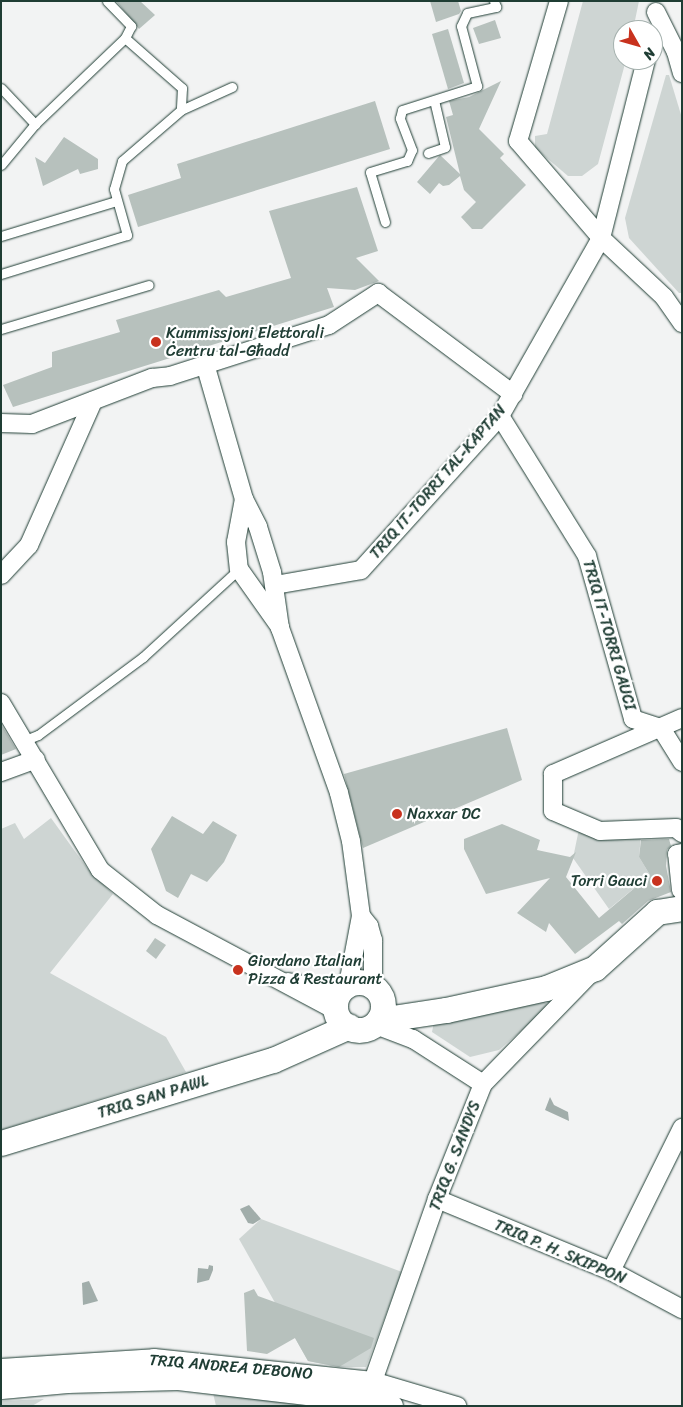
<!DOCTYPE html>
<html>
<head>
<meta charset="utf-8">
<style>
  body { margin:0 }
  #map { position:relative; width:683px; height:1407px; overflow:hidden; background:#f2f3f3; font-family:Sriracha,sans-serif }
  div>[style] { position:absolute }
  .green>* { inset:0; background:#ced5d3 }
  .water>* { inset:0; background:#a1adaa }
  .building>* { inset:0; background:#b7c1bd }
  .roads { filter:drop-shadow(0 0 1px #1f3d34) drop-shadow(0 0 1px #1f3d34) }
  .lane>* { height:9px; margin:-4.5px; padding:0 4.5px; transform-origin:4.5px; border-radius:4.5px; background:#fff }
  .street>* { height:18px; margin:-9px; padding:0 9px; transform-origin:9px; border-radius:9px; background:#fff }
  .secondary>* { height:25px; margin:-12.5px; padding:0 12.5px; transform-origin:12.5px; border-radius:12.5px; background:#fff }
  .secondary>.ring { margin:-12.5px; padding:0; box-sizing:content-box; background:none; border:25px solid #fff; border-radius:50% }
  .dots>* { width:14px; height:14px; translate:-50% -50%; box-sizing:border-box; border:2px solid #fff; border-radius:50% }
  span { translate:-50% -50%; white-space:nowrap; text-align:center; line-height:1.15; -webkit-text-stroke:4.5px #fff; paint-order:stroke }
  .poi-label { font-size:16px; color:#1f3d34 }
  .left { translate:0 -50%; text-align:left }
  .right { translate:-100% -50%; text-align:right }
  .street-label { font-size:16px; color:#1f3d34 }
  .frame { position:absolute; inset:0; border:2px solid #1f3d34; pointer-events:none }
  .north { position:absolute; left:613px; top:20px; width:50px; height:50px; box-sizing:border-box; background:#fff; border:1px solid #a5b1ae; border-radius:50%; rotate:128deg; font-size:14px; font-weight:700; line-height:20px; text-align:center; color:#1f3d34 }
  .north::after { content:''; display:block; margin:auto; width:18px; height:22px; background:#c8321e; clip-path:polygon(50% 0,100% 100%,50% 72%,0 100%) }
</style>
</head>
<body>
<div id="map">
  <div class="green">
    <div style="clip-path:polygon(583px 1px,639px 1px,633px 30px,623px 30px,623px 60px,626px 60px,598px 164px,582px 176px,568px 176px,535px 148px,535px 136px,547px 134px)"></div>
    <div style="clip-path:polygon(666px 75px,669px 75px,682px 118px,682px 293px,679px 293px,629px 238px,625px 218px)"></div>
    <div style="clip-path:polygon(51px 818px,87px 868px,113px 894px,50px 973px,166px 1037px,186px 1072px,1px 1130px,1px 829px,15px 823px,24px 839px)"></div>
    <div style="clip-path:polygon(579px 829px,641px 835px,639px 857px,650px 875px,609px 909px,573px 858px)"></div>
    <div style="clip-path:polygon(540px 999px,550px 1006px,499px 1050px,470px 1057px,432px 1032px,434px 1022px)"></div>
    <div style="clip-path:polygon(261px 1219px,402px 1272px,366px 1367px,338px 1367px,308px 1361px,239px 1239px)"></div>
    <div style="clip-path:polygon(213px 1393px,279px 1400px,312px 1406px,216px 1406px)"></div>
    <div style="clip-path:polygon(44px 1399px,32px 1406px,1px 1406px,1px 1401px)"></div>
  </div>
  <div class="water">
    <div style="clip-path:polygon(550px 1097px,554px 1105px,568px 1112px,569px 1121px,545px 1110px)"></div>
    <div style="clip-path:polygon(249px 1205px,261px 1219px,253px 1224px,248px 1223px,240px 1209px)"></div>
    <div style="clip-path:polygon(209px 1265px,213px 1266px,213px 1270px,209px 1280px,197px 1283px,198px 1268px,208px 1269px)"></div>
    <div style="clip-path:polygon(89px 1281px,98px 1301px,83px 1305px,82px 1283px)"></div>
  </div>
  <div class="building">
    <div style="clip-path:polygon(116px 1px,140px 1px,155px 15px,139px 29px)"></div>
    <div style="clip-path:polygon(430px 1px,458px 1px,461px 11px,459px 14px,436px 22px)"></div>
    <div style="clip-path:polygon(495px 20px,501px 38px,479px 44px,473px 28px)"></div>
    <div style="clip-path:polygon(448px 29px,464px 83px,448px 89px,432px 34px)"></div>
    <div style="clip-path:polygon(501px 81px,479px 129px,504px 154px,500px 158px,526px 185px,482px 229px,472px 229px,461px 217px,476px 202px,464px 190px,460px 176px,449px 185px,443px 186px,439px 183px,430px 194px,417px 182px,440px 155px,460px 174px,446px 117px,453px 115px,449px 101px,469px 97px)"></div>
    <div style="clip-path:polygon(375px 101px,390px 149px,138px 227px,128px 195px,181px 178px,177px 164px)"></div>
    <div style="clip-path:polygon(64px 137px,98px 159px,98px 169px,80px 174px,78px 169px,43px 186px,35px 157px,45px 163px)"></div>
    <div style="clip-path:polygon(357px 187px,378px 251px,356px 258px,379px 281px,355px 290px,327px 288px,334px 307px,13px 407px,3px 385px,52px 367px,52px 352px,120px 332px,116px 320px,219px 290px,226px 297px,291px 278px,269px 211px)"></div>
    <div style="clip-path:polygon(1px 724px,16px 749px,1px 755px)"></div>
    <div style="clip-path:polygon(507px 728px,522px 780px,363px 848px,344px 774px)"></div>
    <div style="clip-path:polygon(172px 816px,203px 834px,213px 821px,237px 835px,224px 862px,207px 882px,191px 874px,178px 898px,166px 891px,151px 849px)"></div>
    <div style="clip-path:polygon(502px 824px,540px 840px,537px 850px,570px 857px,576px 852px,566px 877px,599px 918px,650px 875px,639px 857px,641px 840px,669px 839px,671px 846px,667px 850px,666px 866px,671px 892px,648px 901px,622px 924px,619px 921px,575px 954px,549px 923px,546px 932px,517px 913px,550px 878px,486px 894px,464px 849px,464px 839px)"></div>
    <div style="clip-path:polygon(155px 938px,166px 945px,156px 959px,146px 951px)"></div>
    <div style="clip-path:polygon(254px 1289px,258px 1296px,374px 1338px,371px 1348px,339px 1367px,308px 1361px,295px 1338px,267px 1354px,247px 1351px,244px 1293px)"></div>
  </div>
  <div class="roads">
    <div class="lane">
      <div style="left:107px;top:1px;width:35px;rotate:46deg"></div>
      <div style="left:131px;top:26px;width:13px;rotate:117deg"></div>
      <div style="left:1px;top:88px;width:50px;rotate:46.6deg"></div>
      <div style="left:181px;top:110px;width:56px;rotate:-24.3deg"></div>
      <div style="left:428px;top:153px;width:18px;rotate:-19deg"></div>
      <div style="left:445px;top:147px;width:48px;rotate:-103.2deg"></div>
      <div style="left:1px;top:165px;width:53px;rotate:-50.3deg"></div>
      <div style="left:35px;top:124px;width:124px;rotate:-43.7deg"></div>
      <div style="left:125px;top:38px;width:76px;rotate:41.3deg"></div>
      <div style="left:182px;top:88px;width:22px;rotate:93deg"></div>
      <div style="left:181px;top:110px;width:78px;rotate:139.2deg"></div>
      <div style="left:122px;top:161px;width:29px;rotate:106deg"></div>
      <div style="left:114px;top:189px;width:48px;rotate:74.2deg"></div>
      <div style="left:127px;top:235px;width:132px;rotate:162.8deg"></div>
      <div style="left:385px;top:222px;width:52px;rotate:-106.7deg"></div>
      <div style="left:370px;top:172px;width:39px;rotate:-17deg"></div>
      <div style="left:407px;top:161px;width:12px;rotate:-66deg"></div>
      <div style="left:412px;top:150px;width:34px;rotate:-111deg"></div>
      <div style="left:400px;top:118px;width:8px;rotate:-76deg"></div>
      <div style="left:402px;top:110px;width:79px;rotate:-17.7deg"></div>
      <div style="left:477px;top:86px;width:62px;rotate:-104.9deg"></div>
      <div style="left:461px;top:26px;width:14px;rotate:-65deg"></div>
      <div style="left:467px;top:13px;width:30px;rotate:-12deg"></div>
      <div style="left:496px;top:7px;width:6px;rotate:-108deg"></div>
      <div style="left:1px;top:236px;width:120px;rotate:-16.9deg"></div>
      <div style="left:1px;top:329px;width:154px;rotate:-16.6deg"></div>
      <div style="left:23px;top:741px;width:16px;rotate:-22deg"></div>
      <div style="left:38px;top:735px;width:131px;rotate:-36.6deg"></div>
      <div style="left:143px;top:657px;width:130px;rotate:-42.5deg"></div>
    </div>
    <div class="street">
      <div style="left:559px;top:1px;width:146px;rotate:106.3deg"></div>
      <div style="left:518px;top:141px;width:128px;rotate:49.4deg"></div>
      <div style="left:601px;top:238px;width:86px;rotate:43.1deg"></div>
      <div style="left:664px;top:297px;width:32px;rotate:55deg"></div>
      <div style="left:656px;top:12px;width:45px;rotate:63.4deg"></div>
      <div style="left:676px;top:52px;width:22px;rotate:74deg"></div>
      <div style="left:205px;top:364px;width:141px;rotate:73.9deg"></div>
      <div style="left:244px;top:499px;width:31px;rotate:63deg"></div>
      <div style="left:258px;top:527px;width:47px;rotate:72.7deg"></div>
      <div style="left:272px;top:572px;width:57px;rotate:81.9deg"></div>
      <div style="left:280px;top:628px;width:175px;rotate:70.3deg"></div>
      <div style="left:339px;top:793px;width:49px;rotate:76deg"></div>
      <div style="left:351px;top:841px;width:76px;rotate:82.4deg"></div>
      <div style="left:361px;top:916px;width:70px;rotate:100.7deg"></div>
      <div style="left:500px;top:416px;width:165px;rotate:58.1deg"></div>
      <div style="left:587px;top:556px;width:169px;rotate:74.2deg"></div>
      <div style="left:633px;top:719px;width:29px;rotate:18deg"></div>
      <div style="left:661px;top:728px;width:40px;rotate:58deg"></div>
      <div style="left:1px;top:423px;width:31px;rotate:2deg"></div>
      <div style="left:32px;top:424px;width:129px;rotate:-21deg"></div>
      <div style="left:152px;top:378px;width:18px;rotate:-6deg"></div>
      <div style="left:170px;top:376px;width:167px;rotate:-17.8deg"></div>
      <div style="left:329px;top:325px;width:59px;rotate:-33.1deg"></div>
      <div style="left:378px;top:293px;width:169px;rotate:36.8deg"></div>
      <div style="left:244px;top:499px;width:44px;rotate:100.5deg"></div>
      <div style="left:236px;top:542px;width:27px;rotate:84deg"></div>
      <div style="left:239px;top:569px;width:71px;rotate:54.7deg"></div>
      <div style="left:1px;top:575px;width:41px;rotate:-47deg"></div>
      <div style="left:29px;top:545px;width:158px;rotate:-66deg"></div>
      <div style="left:275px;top:585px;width:87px;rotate:-9.9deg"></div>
      <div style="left:361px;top:570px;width:207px;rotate:-47.9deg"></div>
      <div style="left:500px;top:416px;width:205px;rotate:-60.4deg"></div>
      <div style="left:601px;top:238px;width:184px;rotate:-75.8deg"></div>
      <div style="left:1px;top:703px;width:194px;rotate:59.3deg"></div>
      <div style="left:100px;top:870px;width:73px;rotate:38.3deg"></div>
      <div style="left:157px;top:915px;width:202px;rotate:28.1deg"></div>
      <div style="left:682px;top:718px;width:141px;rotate:156.5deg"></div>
      <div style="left:553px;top:774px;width:37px;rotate:90deg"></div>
      <div style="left:553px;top:811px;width:51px;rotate:23.1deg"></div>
      <div style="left:600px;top:831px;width:76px;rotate:-2.3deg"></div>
      <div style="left:676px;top:828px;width:8px;rotate:40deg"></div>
      <div style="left:1px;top:772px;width:37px;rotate:-20deg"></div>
      <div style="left:681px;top:890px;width:36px;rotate:-96deg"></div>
      <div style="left:677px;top:854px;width:5px;rotate:-11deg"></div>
      <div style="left:361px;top:916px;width:13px;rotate:51deg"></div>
      <div style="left:369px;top:926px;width:15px;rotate:74deg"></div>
      <div style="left:373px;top:940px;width:47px;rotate:90deg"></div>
      <div style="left:288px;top:982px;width:53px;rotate:10.9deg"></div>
      <div style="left:376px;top:1025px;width:40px;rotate:21deg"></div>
      <div style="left:413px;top:1039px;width:83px;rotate:32.7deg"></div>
      <div style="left:437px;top:1199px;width:188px;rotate:22.5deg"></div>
      <div style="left:611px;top:1271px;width:81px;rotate:28.2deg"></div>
      <div style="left:611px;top:1271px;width:160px;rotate:-63.6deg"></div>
      <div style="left:1px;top:1368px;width:153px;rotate:-3.7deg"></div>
      <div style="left:154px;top:1358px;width:220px;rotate:6deg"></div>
      <div style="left:373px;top:1381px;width:88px;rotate:16.6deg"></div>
      <div style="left:373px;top:1381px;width:193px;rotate:-70.6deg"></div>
      <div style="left:437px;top:1199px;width:124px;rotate:-68.2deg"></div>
      <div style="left:483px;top:1084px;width:153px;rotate:-45.8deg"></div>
    </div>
    <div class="secondary">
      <div class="ring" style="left:335px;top:982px;width:23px;height:23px"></div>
      <div style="left:379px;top:1020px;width:68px;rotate:-8.5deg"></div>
      <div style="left:446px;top:1010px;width:102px;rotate:-12.4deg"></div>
      <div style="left:546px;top:988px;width:53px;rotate:-22.2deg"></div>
      <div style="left:595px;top:968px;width:84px;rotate:-42.1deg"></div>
      <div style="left:657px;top:912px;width:25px;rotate:-9deg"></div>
      <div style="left:1px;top:1143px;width:284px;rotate:-17deg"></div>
      <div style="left:273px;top:1060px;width:83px;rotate:-24.1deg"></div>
      <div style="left:1px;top:1386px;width:66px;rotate:-5.2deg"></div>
      <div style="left:67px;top:1380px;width:111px;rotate:-1.5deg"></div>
      <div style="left:178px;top:1377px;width:188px;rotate:6.7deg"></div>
      <div style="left:365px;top:1399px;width:26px;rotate:16deg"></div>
    </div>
  </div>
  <div class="dots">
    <div style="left:156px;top:342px;background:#c8321e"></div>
    <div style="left:397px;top:814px;background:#c8321e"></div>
    <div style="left:657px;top:881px;background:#c8321e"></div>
    <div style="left:238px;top:970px;background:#c8321e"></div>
  </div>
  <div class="poi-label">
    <span class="left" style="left:166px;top:342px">Kummissjoni Elettorali<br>Ċentru tal-Għadd</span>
    <span class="left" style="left:407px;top:814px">Naxxar DC</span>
    <span class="right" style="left:647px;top:881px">Torri Gauci</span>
    <span class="left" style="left:248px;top:970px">Giordano Italian<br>Pizza &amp; Restaurant</span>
  </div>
  <div class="street-label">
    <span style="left:438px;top:482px;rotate:-49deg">TRIQ IT-TORRI TAL-KAPTAN</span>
    <span style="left:609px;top:635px;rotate:74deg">TRIQ IT-TORRI GAUCI</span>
    <span style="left:153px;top:1097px;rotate:-17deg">TRIQ SAN PAWL</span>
    <span style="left:455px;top:1156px;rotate:-69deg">TRIQ G. SANDYS</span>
    <span style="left:560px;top:1252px;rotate:23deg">TRIQ P. H. SKIPPON</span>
    <span style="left:231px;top:1367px;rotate:5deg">TRIQ ANDREA DEBONO</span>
  </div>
  <div class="frame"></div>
  <div class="north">N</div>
</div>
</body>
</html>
